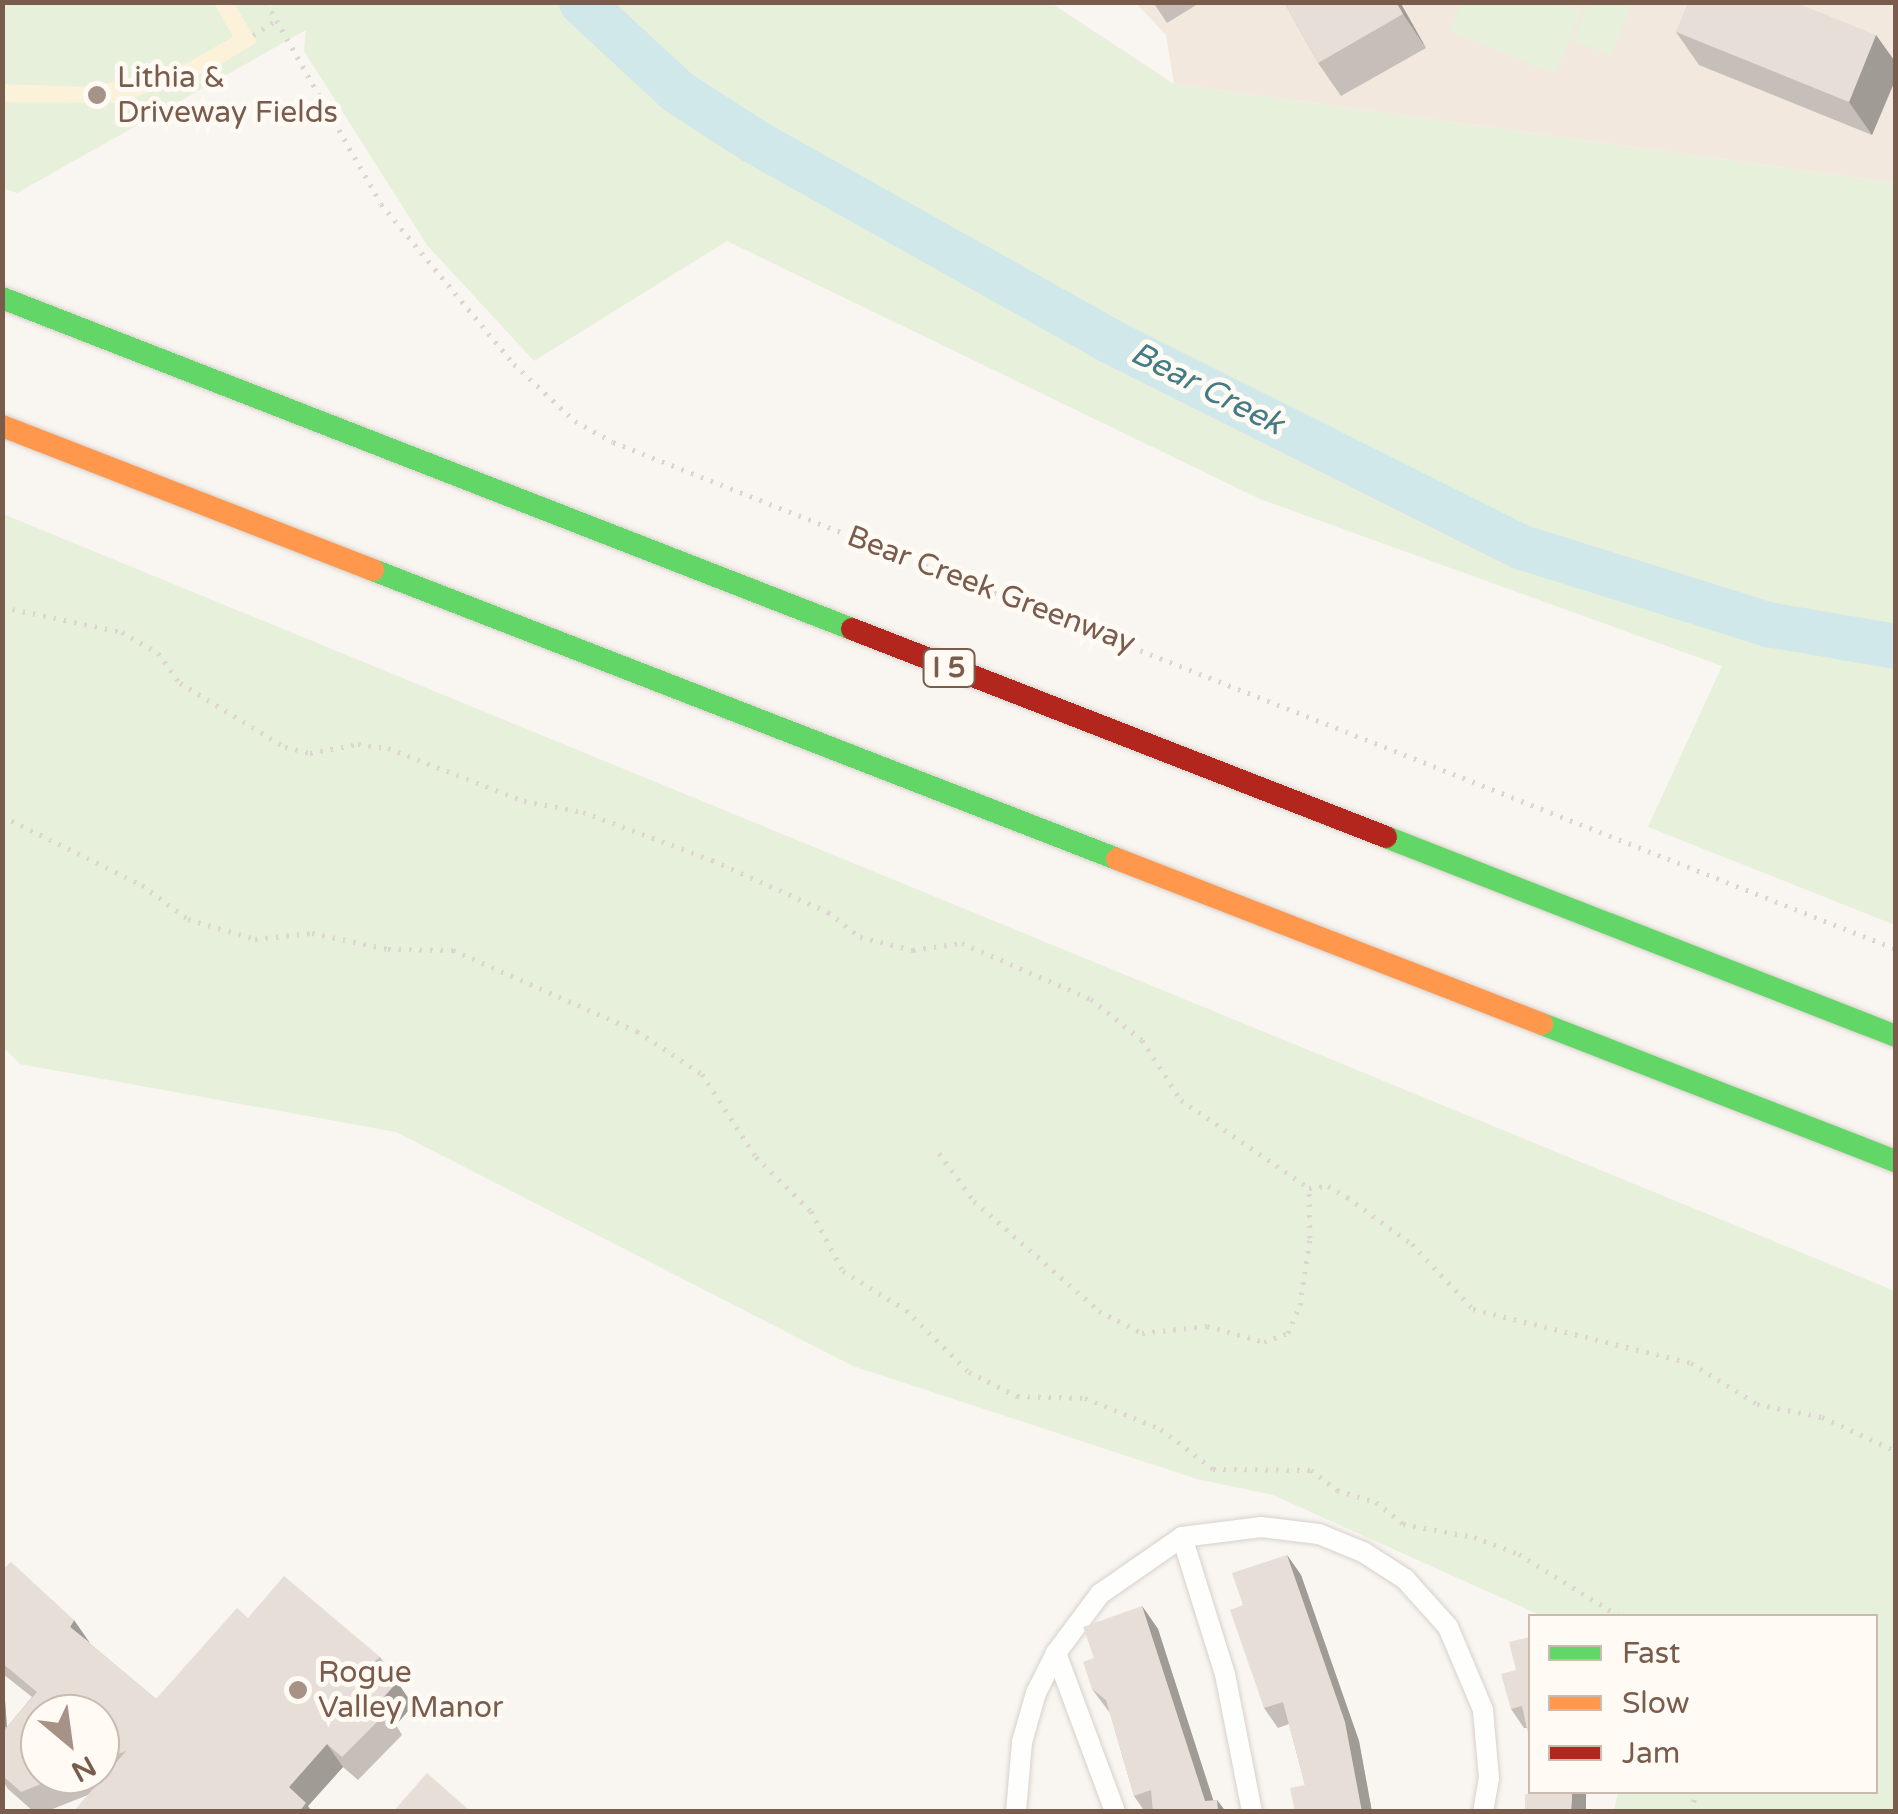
<!DOCTYPE html>
<html>
<head>
<meta charset="utf-8">
<style>
  body { margin:0 }
  #map { position:relative; width:1898px; height:1814px; overflow:hidden; background:#f9f5f0; font-family:"Varela Round",sans-serif }
  div>[style] { position:absolute }
  .residential>* { inset:0; background:#f2e8de }
  .green>* { inset:0; background:#e7f0db }
  .sand>* { inset:0; background:#fbf2d9 }
  .river>* { height:45px; margin:-22.5px; padding:0 22.5px; transform-origin:22.5px; border-radius:22.5px; background:#d0e8ea }
  .path>* { height:5px; margin-top:-2.5px; transform-origin:0; background:repeating-linear-gradient(90deg,#dcd5d0 0 2.5px,transparent 0 10.5px) }
  .roads { filter:drop-shadow(0 0 2px #d7d1cb) drop-shadow(0 0 2px #d7d1cb) }
  .street>* { height:20px; margin:-10px; padding:0 10px; transform-origin:10px; border-radius:10px; background:#fefefd }
  .fast>* { height:22px; margin:-11px; padding:0 11px; transform-origin:11px; border-radius:11px; background:#63d668 }
  .slow>* { height:22px; margin:-11px; padding:0 11px; transform-origin:11px; border-radius:11px; background:#ff974d }
  .jam>* { height:22px; margin:-11px; padding:0 11px; transform-origin:11px; border-radius:11px; background:#b3261e }
  .wall>* { inset:0; background:#c6bfb9 }
  .shaded-wall>* { inset:0; background:#a19b96 }
  .building>* { inset:0; background:#e6ded7 }
  .dots>* { width:28px; height:28px; translate:-50% -50%; box-sizing:border-box; border:5px solid #fffaf3; border-radius:50% }
  span { translate:-50% -50%; white-space:nowrap; text-align:center; line-height:1.15; -webkit-text-stroke:10px #fffaf3; paint-order:stroke }
  .shield-label span { padding:2px 8px; background:#fffaf3; border:2px solid; border-radius:8px; -webkit-text-stroke-width:0 }
  .shield-label { font-size:28px; color:#7a5c4d; font-weight:700 }
  .poi-label { font-size:30px; color:#7a5c4d }
  .left { translate:0 -50%; text-align:left }
  .street-label { font-size:30px; color:#7a5c4d }
  .water-label { font-size:32px; color:#437c86; font-style:italic }
  .frame { position:absolute; inset:0; border:5px solid #7a5c4d; pointer-events:none }
  .legend { position:absolute; left:1528px; top:1614px; width:350px; height:180px; box-sizing:border-box; background:#fffaf3; border:2px solid #cabbb1; margin:0; padding:12px 18px; list-style:none; font-size:30px; color:#7a5c4d }
  .legend li { display:flex; align-items:center; gap:20px; height:50px }
  .legend b { width:50px; border:2px solid #cabbb1 }
  .north { position:absolute; left:20px; top:1694px; width:100px; height:100px; box-sizing:border-box; background:#fffaf3; border:2px solid #cabbb1; border-radius:50%; rotate:151deg; font-size:28px; font-weight:700; line-height:40px; text-align:center; color:#7a5c4d }
  .north::after { content:''; display:block; margin:auto; width:35px; height:45px; background:#a69286; clip-path:polygon(50% 0,100% 100%,50% 72%,0 100%) }
</style>
</head>
<body>
<div id="map">
  <div class="residential">
    <div style="clip-path:polygon(1136px 3px,1895px 3px,1895px 183px,1174px 84px,1166px 35px)"></div>
  </div>
  <div class="green">
    <div style="clip-path:polygon(1462px 2px,1562px 3px,1581px 10px,1555px 74px,1450px 31px)"></div>
    <div style="clip-path:polygon(2px 3px,1051px 3px,1174px 84px,1895px 183px,1895px 925px,1648px 827px,1722px 666px,1260px 499px,727px 241px,534px 361px,427px 245px,304px 51px,306px 30px,17px 193px,3px 188px)"></div>
    <div style="clip-path:polygon(1588px 3px,1632px 3px,1611px 55px,1573px 41px)"></div>
    <div style="clip-path:polygon(3px 514px,1895px 1291px,1895px 1811px,1614px 1811px,1618px 1792px,1876px 1792px,1876px 1616px,1542px 1616px,1273px 1495px,1197px 1479px,853px 1366px,396px 1132px,20px 1064px,2px 1046px)"></div>
  </div>
  <div class="sand">
    <div style="clip-path:polygon(214px 3px,234px 3px,257px 42px,210px 71px,118px 103px,3px 102px,3px 84px,92px 87px,187px 63px,233px 37px)"></div>
  </div>
  <div class="river">
    <div style="left:581px;top:2px;width:132px;rotate:42.9deg"></div>
    <div style="left:678px;top:92px;width:90px;rotate:32.8deg"></div>
    <div style="left:754px;top:141px;width:406px;rotate:29.3deg"></div>
    <div style="left:1108px;top:340px;width:463px;rotate:26.6deg"></div>
    <div style="left:1522px;top:547px;width:257px;rotate:17.4deg"></div>
    <div style="left:1767px;top:624px;width:131px;rotate:9.7deg"></div>
  </div>
  <div class="path">
    <div style="left:266px;top:2px;width:232px;rotate:60.3deg"></div>
    <div style="left:381px;top:204px;width:208px;rotate:50.3deg"></div>
    <div style="left:514px;top:364px;width:83px;rotate:43.1deg"></div>
    <div style="left:575px;top:421px;width:43px;rotate:28.9deg"></div>
    <div style="left:613px;top:442px;width:1380px;rotate:21.56deg"></div>
    <div style="left:253px;top:35px;width:26px;rotate:-32deg"></div>
    <div style="left:2px;top:607px;width:123px;rotate:11.8deg"></div>
    <div style="left:122px;top:632px;width:42px;rotate:30.3deg"></div>
    <div style="left:158px;top:653px;width:37px;rotate:54deg"></div>
    <div style="left:180px;top:683px;width:123px;rotate:31.4deg"></div>
    <div style="left:285px;top:747px;width:26px;rotate:13deg"></div>
    <div style="left:310px;top:753px;width:49px;rotate:-10.6deg"></div>
    <div style="left:358px;top:744px;width:30px;rotate:8deg"></div>
    <div style="left:388px;top:748px;width:146px;rotate:21.3deg"></div>
    <div style="left:524px;top:801px;width:60px;rotate:10.6deg"></div>
    <div style="left:583px;top:812px;width:138px;rotate:20.4deg"></div>
    <div style="left:712px;top:860px;width:127px;rotate:24.1deg"></div>
    <div style="left:828px;top:912px;width:41px;rotate:38deg"></div>
    <div style="left:860px;top:937px;width:55px;rotate:13.8deg"></div>
    <div style="left:913px;top:950px;width:49px;rotate:-8.1deg"></div>
    <div style="left:962px;top:943px;width:141px;rotate:23.5deg"></div>
    <div style="left:1091px;top:999px;width:65px;rotate:38.8deg"></div>
    <div style="left:1142px;top:1040px;width:72px;rotate:57deg"></div>
    <div style="left:1181px;top:1100px;width:155px;rotate:34.5deg"></div>
    <div style="left:1309px;top:1188px;width:19px;rotate:-6deg"></div>
    <div style="left:1328px;top:1186px;width:22px;rotate:30deg"></div>
    <div style="left:1347px;top:1197px;width:80px;rotate:35.9deg"></div>
    <div style="left:1412px;top:1244px;width:89px;rotate:46.8deg"></div>
    <div style="left:1473px;top:1309px;width:225px;rotate:13.9deg"></div>
    <div style="left:1691px;top:1363px;width:78px;rotate:31.8deg"></div>
    <div style="left:1757px;top:1404px;width:66px;rotate:11.3deg"></div>
    <div style="left:1822px;top:1417px;width:81px;rotate:24.7deg"></div>
    <div style="left:2px;top:816px;width:156px;rotate:26.2deg"></div>
    <div style="left:142px;top:885px;width:57px;rotate:36.5deg"></div>
    <div style="left:188px;top:919px;width:70px;rotate:16.6deg"></div>
    <div style="left:255px;top:939px;width:57px;rotate:-6deg"></div>
    <div style="left:312px;top:933px;width:78px;rotate:11.9deg"></div>
    <div style="left:388px;top:949px;width:65px;rotate:0.9deg"></div>
    <div style="left:453px;top:950px;width:201px;rotate:23.8deg"></div>
    <div style="left:637px;top:1031px;width:78px;rotate:33.5deg"></div>
    <div style="left:702px;top:1074px;width:99px;rotate:57deg"></div>
    <div style="left:756px;top:1157px;width:77px;rotate:44.5deg"></div>
    <div style="left:811px;top:1211px;width:68px;rotate:61.9deg"></div>
    <div style="left:843px;top:1271px;width:74px;rotate:31.8deg"></div>
    <div style="left:906px;top:1310px;width:88px;rotate:44.5deg"></div>
    <div style="left:969px;top:1372px;width:54px;rotate:26.6deg"></div>
    <div style="left:1017px;top:1396px;width:68px;rotate:1.7deg"></div>
    <div style="left:1085px;top:1398px;width:82px;rotate:22.2deg"></div>
    <div style="left:1161px;top:1429px;width:66px;rotate:37.6deg"></div>
    <div style="left:1213px;top:1469px;width:98px;rotate:0.6deg"></div>
    <div style="left:1311px;top:1470px;width:33px;rotate:38deg"></div>
    <div style="left:1337px;top:1490px;width:41px;rotate:17.1deg"></div>
    <div style="left:1376px;top:1502px;width:35px;rotate:39deg"></div>
    <div style="left:1403px;top:1524px;width:72px;rotate:10.4deg"></div>
    <div style="left:1474px;top:1537px;width:48px;rotate:20.7deg"></div>
    <div style="left:1519px;top:1554px;width:118px;rotate:31.8deg"></div>
    <div style="left:939px;top:1153px;width:59px;rotate:53.9deg"></div>
    <div style="left:974px;top:1201px;width:167px;rotate:41.3deg"></div>
    <div style="left:1099px;top:1311px;width:48px;rotate:27.1deg"></div>
    <div style="left:1142px;top:1333px;width:65px;rotate:-6.1deg"></div>
    <div style="left:1207px;top:1326px;width:59px;rotate:15.7deg"></div>
    <div style="left:1264px;top:1342px;width:26px;rotate:-21deg"></div>
    <div style="left:1288px;top:1333px;width:30px;rotate:-67deg"></div>
    <div style="left:1300px;top:1305px;width:68px;rotate:-81.5deg"></div>
    <div style="left:1310px;top:1238px;width:50px;rotate:-91.1deg"></div>
    <div style="left:1691px;top:1812px;width:21px;rotate:-76deg"></div>
  </div>
  <div class="roads">
    <div class="street">
      <div style="left:1182px;top:1537px;width:144px;rotate:72.6deg"></div>
      <div style="left:1225px;top:1674px;width:141px;rotate:78.9deg"></div>
      <div style="left:1056px;top:1653px;width:170px;rotate:69.6deg"></div>
      <div style="left:1016px;top:1812px;width:70px;rotate:-85.1deg"></div>
      <div style="left:1022px;top:1742px;width:51px;rotate:-74.1deg"></div>
      <div style="left:1036px;top:1693px;width:45px;rotate:-63.4deg"></div>
      <div style="left:1056px;top:1653px;width:74px;rotate:-53.3deg"></div>
      <div style="left:1100px;top:1594px;width:100px;rotate:-34.8deg"></div>
      <div style="left:1182px;top:1537px;width:80px;rotate:-7.2deg"></div>
      <div style="left:1261px;top:1527px;width:58px;rotate:6.9deg"></div>
      <div style="left:1319px;top:1534px;width:48px;rotate:22.2deg"></div>
      <div style="left:1363px;top:1552px;width:50px;rotate:32.7deg"></div>
      <div style="left:1405px;top:1579px;width:64px;rotate:48.1deg"></div>
      <div style="left:1448px;top:1627px;width:90px;rotate:67.1deg"></div>
      <div style="left:1483px;top:1710px;width:68px;rotate:85deg"></div>
      <div style="left:1489px;top:1778px;width:35px;rotate:100deg"></div>
    </div>
    <div class="fast">
      <div style="left:2px;top:298px;width:912px;rotate:21.28deg"></div>
      <div style="left:373px;top:570px;width:798px;rotate:21.23deg"></div>
      <div style="left:1386px;top:837px;width:547px;rotate:21.32deg"></div>
      <div style="left:1542px;top:1024px;width:380px;rotate:21.2deg"></div>
    </div>
    <div class="slow">
      <div style="left:2px;top:426px;width:398px;rotate:21.2deg"></div>
      <div style="left:1117px;top:859px;width:456px;rotate:21.2deg"></div>
    </div>
    <div class="jam">
      <div style="left:852px;top:629px;width:573px;rotate:21.28deg"></div>
    </div>
  </div>
  <div class="wall">
    <div style="clip-path:polygon(1153px 2px,1201px 2px,1167px 23px)"></div>
    <div style="clip-path:polygon(1284px 2px,1400px 2px,1426px 48px,1341px 96px,1318px 63px)"></div>
    <div style="clip-path:polygon(1676px 32px,1876px 35px,1896px 63px,1896px 78px,1872px 135px,1699px 65px)"></div>
    <div style="clip-path:polygon(1287px 1555px,1301px 1575px,1359px 1741px,1372px 1812px,1295px 1812px,1305px 1785px,1289px 1724px,1278px 1728px,1264px 1708px,1243px 1605px)"></div>
    <div style="clip-path:polygon(evenodd,2px 1570px,156px 1699px,248px 1618px,380px 1657px,413px 1705px,396px 1725px,402px 1735px,358px 1780px,343px 1767px,308px 1806px,88px 1795px,45px 1812px,34px 1812px,8px 1789px,2px 1780px,2px 1737px,5px 1729px,2px 1730px,2px 1570px,3px 1674px,32px 1697px,7px 1727px,3px 1674px,2px 1570px,100px 1714px,100px 1774px,40px 1774px,100px 1714px)"></div>
    <div style="clip-path:polygon(1142px 1606px,1158px 1629px,1213px 1800px,1217px 1800px,1226px 1812px,1145px 1812px,1134px 1796px,1110px 1713px,1092px 1689px,1094px 1658px)"></div>
    <div style="clip-path:polygon(1516px 1670px,1527px 1728px,1524px 1728px,1511px 1709px)"></div>
  </div>
  <div class="shaded-wall">
    <div style="clip-path:polygon(1396px 2px,1400px 2px,1426px 48px,1403px 14px)"></div>
    <div style="clip-path:polygon(1876px 35px,1896px 63px,1896px 78px,1872px 135px,1849px 102px)"></div>
    <div style="clip-path:polygon(1287px 1555px,1301px 1575px,1359px 1741px,1372px 1812px,1362px 1812px)"></div>
    <div style="clip-path:polygon(1142px 1606px,1158px 1629px,1217px 1812px,1205px 1801px)"></div>
    <div style="clip-path:polygon(74px 1620px,90px 1643px,70px 1627px)"></div>
    <div style="clip-path:polygon(2px 1673px,3px 1674px,7px 1728px,2px 1722px)"></div>
    <div style="clip-path:polygon(397px 1682px,413px 1705px,396px 1725px,386px 1713px,377px 1705px)"></div>
    <div style="clip-path:polygon(327px 1744px,343px 1767px,308px 1806px,312px 1812px,299px 1812px,289px 1787px)"></div>
    <div style="clip-path:polygon(1572px 1792px,1586px 1792px,1586px 1812px,1571px 1812px)"></div>
    <div style="clip-path:polygon(1217px 1800px,1226px 1812px,1218px 1812px)"></div>
  </div>
  <div class="building">
    <div style="clip-path:polygon(1284px 2px,1396px 2px,1403px 14px,1318px 63px)"></div>
    <div style="clip-path:polygon(1688px 2px,1794px 2px,1876px 35px,1849px 102px,1676px 32px)"></div>
    <div style="clip-path:polygon(1287px 1555px,1345px 1722px,1362px 1812px,1295px 1812px,1290px 1788px,1305px 1785px,1283px 1702px,1264px 1708px,1230px 1610px,1243px 1605px,1232px 1573px)"></div>
    <div style="clip-path:polygon(11px 1562px,74px 1620px,70px 1627px,156px 1699px,237px 1608px,248px 1618px,284px 1576px,380px 1657px,374px 1662px,397px 1682px,377px 1705px,386px 1713px,342px 1757px,327px 1744px,289px 1787px,306px 1803px,299px 1812px,73px 1812px,126px 1751px,100px 1761px,100px 1714px,40px 1714px,40px 1774px,66px 1774px,21px 1792px,2px 1775px,2px 1737px,6px 1728px,37px 1692px,2px 1663px,2px 1570px)"></div>
    <div style="clip-path:polygon(1142px 1606px,1205px 1801px,1217px 1800px,1218px 1812px,1153px 1812px,1151px 1790px,1134px 1796px,1106px 1700px,1092px 1689px,1083px 1662px,1094px 1658px,1083px 1627px)"></div>
    <div style="clip-path:polygon(1530px 1637px,1530px 1742px,1522px 1706px,1511px 1709px,1501px 1674px,1516px 1670px,1509px 1642px)"></div>
    <div style="clip-path:polygon(427px 1773px,471px 1812px,393px 1812px)"></div>
    <div style="clip-path:polygon(1543px 1792px,1572px 1792px,1571px 1812px,1525px 1812px,1525px 1794px,1544px 1794px)"></div>
  </div>
  <div class="dots">
    <div style="left:97px;top:95px;background:#a69286"></div>
    <div style="left:298px;top:1690px;background:#a69286"></div>
  </div>
  <div class="shield-label">
    <span style="left:949px;top:668px">I 5</span>
  </div>
  <div class="poi-label">
    <span class="left" style="left:117px;top:95px">Lithia &amp;<br>Driveway Fields</span>
    <span class="left" style="left:318px;top:1690px">Rogue<br>Valley Manor</span>
  </div>
  <div class="street-label">
    <span style="left:991px;top:590px;rotate:21deg">Bear Creek Greenway</span>
  </div>
  <div class="water-label">
    <span style="left:1207px;top:389px;rotate:27deg">Bear Creek</span>
  </div>
  <div class="frame"></div>
  <ul class="legend">
  <li><b style="height:12px;background:#63d668"></b>Fast</li>
  <li><b style="height:12px;background:#ff974d"></b>Slow</li>
  <li><b style="height:12px;background:#b3261e"></b>Jam</li>
  </ul>
  <div class="north">N</div>
</div>
</body>
</html>
